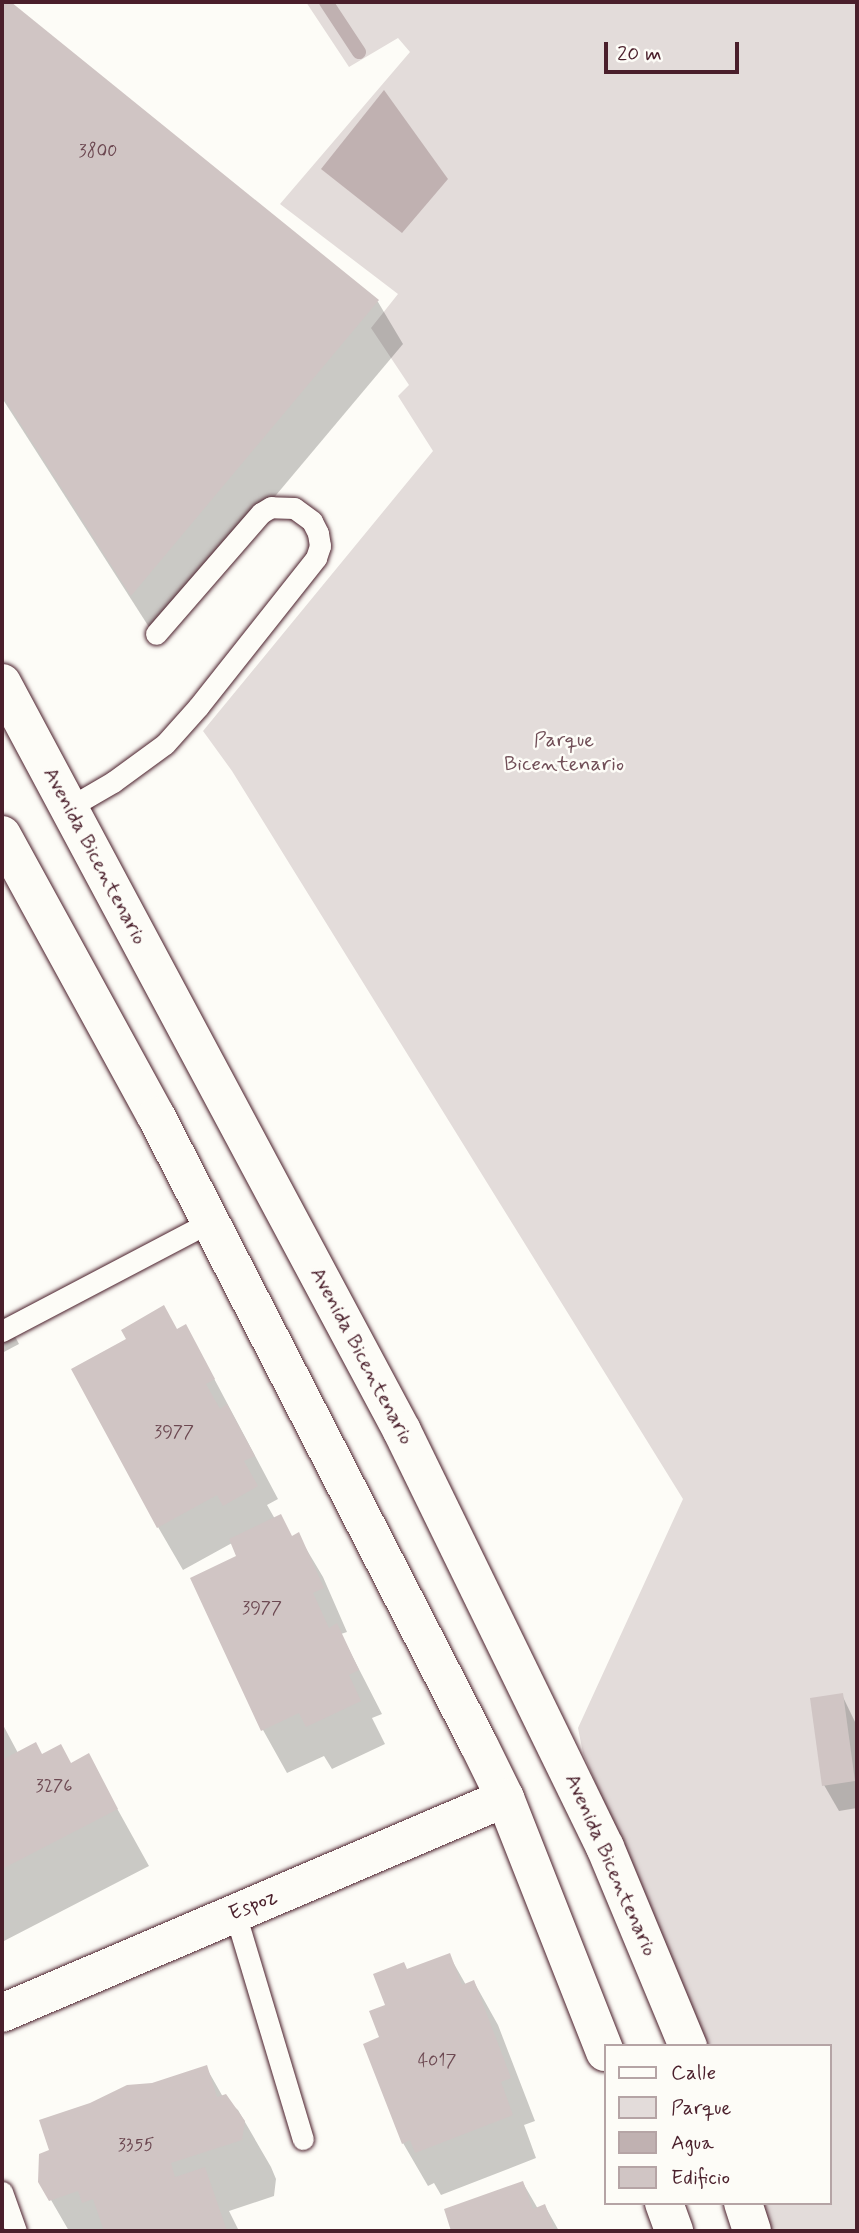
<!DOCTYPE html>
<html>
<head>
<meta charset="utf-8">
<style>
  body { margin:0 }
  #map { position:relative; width:859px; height:2233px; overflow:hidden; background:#fdfcf7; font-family:Mynerve,sans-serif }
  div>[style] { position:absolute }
  .green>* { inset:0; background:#e3dcda }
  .water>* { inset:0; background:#c0b1b1 }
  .shadow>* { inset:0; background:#0003 }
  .stream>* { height:14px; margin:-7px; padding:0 7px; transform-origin:7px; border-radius:7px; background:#c0b1b1 }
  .building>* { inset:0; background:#d0c5c4 }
  .roads { filter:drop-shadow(0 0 2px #4a1f2b) drop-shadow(0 0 2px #4a1f2b) }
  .lane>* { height:21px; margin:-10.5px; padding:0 10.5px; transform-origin:10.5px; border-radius:10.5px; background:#fdfcf7 }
  .secondary>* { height:38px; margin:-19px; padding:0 19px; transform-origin:19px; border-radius:19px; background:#fdfcf7 }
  span { translate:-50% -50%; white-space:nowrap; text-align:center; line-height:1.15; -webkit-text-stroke:5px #fdfcf7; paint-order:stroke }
  .number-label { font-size:18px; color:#6c4851 }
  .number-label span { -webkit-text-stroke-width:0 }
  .park-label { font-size:21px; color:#704e57 }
  .street-label { font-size:21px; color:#4a1f2b }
  .frame { position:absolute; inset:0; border:4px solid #4a1f2b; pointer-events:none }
  .legend { position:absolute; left:604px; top:2044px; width:228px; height:161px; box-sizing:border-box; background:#fdfcf7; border:2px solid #b5a4a5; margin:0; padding:9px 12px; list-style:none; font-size:21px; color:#4a1f2b }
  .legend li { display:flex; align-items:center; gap:14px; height:35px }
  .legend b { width:35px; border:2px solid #b5a4a5 }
  .scale { position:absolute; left:604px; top:42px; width:135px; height:32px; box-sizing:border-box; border:4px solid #4a1f2b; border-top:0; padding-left:9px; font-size:21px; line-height:24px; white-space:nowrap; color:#4a1f2b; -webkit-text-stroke:5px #fdfcf7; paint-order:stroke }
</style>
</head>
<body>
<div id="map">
  <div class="green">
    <div style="clip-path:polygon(306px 2px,857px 2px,857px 2231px,762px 2231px,753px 2203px,829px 2203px,829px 2046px,700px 2046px,671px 1961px,583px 1753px,578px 1728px,683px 1499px,232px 771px,203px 731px,433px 451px,398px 396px,409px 385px,371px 328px,398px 294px,280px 204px,410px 52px,398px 38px,349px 67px)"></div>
  </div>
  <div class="water">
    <div style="clip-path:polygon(384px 90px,448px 179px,402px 233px,321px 169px)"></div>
  </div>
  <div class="shadow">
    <div style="clip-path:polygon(2px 2px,8px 2px,378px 302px,403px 344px,156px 638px,2px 398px)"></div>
    <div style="clip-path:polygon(2px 1312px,19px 1344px,2px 1353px)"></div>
    <div style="clip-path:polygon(177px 1332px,209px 1369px,278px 1499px,267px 1505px,275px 1519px,292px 1537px,298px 1535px,323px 1577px,347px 1632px,341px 1634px,382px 1714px,372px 1718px,385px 1744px,332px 1769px,324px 1756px,287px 1773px,263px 1730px,239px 1557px,232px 1543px,183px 1570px,158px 1527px)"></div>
    <div style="clip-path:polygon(842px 1695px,857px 1726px,857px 1808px,839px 1811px,824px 1785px)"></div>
    <div style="clip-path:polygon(2px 1723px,18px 1753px,71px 1765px,88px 1756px,149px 1866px,2px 1942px)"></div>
    <div style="clip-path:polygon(449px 1955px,466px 1985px,474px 1982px,498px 2025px,535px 2121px,524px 2125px,536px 2158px,441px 2195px,434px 2183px,428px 2186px,403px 2143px,381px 2038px,387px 2006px,407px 1971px)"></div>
    <div style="clip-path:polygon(206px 2067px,223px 2097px,238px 2110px,271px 2167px,276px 2179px,274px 2196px,229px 2211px,239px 2231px,69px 2231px,40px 2181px,51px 2151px,152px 2085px)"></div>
    <div style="clip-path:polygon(523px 2183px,538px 2209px,545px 2206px,559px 2231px,453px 2231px,446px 2210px)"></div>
  </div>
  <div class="stream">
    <div style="left:326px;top:2px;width:60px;rotate:56.6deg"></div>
  </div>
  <div class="building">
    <div style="clip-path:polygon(2px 2px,11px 2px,379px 300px,131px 596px,2px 395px)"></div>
    <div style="clip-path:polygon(164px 1305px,177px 1329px,186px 1324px,215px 1379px,206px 1384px,220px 1409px,227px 1404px,255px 1456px,244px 1461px,258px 1486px,223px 1506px,217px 1495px,157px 1528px,71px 1369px,126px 1339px,121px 1330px)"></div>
    <div style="clip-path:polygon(281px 1514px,292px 1536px,299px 1532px,324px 1588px,313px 1593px,329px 1628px,337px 1623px,359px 1670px,349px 1675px,361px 1701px,306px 1727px,299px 1713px,261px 1731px,190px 1578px,236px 1556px,229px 1539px)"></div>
    <div style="clip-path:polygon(843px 1693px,855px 1781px,822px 1786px,810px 1698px)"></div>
    <div style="clip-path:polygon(36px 1742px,42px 1754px,61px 1744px,71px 1763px,89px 1753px,118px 1809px,2px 1869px,2px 1760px)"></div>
    <div style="clip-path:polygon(450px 1953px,462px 1985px,474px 1980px,511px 2078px,501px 2082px,513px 2115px,415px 2153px,410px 2140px,402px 2144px,363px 2044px,379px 2037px,369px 2011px,385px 2005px,373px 1974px,404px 1962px,407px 1969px)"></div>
    <div style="clip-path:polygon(207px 2065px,217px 2097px,226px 2094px,245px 2121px,242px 2140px,171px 2163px,175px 2177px,205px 2167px,227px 2231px,104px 2231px,93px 2199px,82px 2203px,78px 2191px,49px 2201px,38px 2182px,39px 2154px,49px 2150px,39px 2120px,90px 2103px,127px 2085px,152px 2083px)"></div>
    <div style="clip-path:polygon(523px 2181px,533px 2209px,545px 2204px,555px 2231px,451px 2231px,444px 2209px)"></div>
  </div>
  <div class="roads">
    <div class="lane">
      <div style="left:70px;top:807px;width:50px;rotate:-30.2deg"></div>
      <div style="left:113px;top:782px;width:64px;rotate:-36.2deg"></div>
      <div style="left:165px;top:744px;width:50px;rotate:-48.3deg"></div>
      <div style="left:198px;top:707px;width:190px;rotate:-51.6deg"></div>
      <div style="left:316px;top:558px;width:13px;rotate:-72deg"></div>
      <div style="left:320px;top:546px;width:13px;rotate:-99deg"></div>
      <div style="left:318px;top:533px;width:13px;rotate:-117deg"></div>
      <div style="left:312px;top:521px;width:22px;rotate:-144deg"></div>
      <div style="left:294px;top:508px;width:23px;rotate:-178deg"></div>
      <div style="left:271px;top:507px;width:12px;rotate:149deg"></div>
      <div style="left:261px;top:513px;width:160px;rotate:131deg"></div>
      <div style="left:2px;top:1331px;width:235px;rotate:-27.7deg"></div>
      <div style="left:235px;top:1913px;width:236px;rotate:73.3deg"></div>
      <div style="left:2px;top:2192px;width:41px;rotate:70.3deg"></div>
    </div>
    <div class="secondary">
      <div style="left:2px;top:683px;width:848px;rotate:61.86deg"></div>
      <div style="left:402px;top:1431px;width:463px;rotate:64deg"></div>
      <div style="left:605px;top:1847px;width:216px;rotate:67.4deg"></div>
      <div style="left:2px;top:835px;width:320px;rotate:61.3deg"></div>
      <div style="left:156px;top:1116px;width:707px;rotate:62.82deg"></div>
      <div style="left:479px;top:1745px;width:59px;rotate:63.9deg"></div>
      <div style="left:505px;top:1798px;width:273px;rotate:68.5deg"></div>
      <div style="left:2px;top:2013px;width:547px;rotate:-23.14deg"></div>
      <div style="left:664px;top:2203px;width:30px;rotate:70deg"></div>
      <div style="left:743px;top:2203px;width:29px;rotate:72deg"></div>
    </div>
  </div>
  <div class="number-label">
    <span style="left:98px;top:151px">3800</span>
    <span style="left:174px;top:1432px">3977</span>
    <span style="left:262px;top:1608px">3977</span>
    <span style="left:54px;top:1786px">3276</span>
    <span style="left:437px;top:2061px">4017</span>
    <span style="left:136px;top:2145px">3355</span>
  </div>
  <div class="park-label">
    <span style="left:564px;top:752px">Parque<br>Bicentenario</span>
  </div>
  <div class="street-label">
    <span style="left:95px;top:856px;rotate:62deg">Avenida Bicentenario</span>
    <span style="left:362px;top:1356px;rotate:62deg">Avenida Bicentenario</span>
    <span style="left:611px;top:1865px;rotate:66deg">Avenida Bicentenario</span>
    <span style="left:253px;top:1905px;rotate:-23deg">Espoz</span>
  </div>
  <div class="frame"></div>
  <ul class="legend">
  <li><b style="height:9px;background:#fdfcf7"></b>Calle</li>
  <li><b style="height:19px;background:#e3dcda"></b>Parque</li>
  <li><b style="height:19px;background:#c0b1b1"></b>Agua</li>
  <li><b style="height:19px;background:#d0c5c4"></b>Edificio</li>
  </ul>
  <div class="scale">20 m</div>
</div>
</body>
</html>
